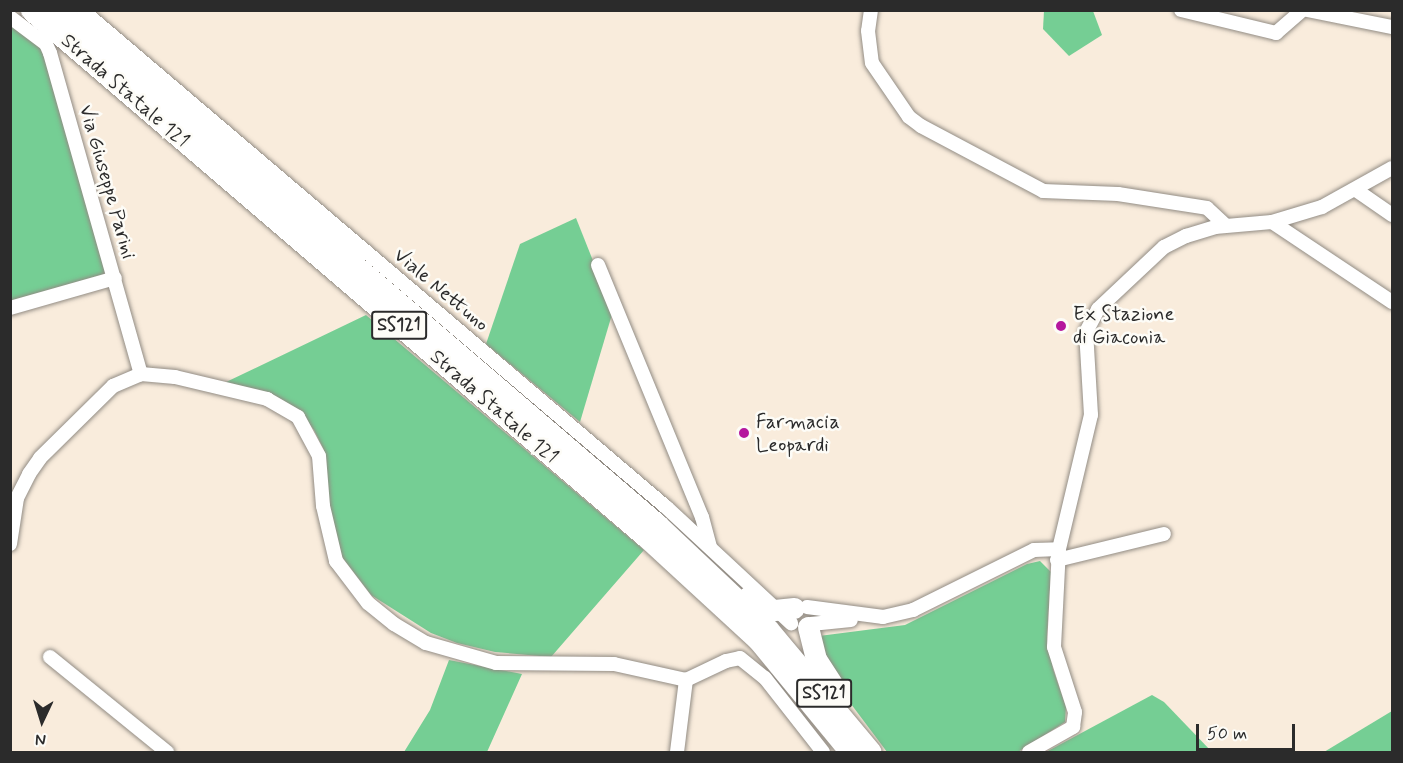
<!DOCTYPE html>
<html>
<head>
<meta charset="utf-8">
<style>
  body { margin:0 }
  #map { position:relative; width:1403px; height:763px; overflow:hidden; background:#f9ecdc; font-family:Mynerve,sans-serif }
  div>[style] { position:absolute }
  .green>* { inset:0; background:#75ce94 }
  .roads { filter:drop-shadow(0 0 2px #928c84) drop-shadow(0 0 2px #928c84) }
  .street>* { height:14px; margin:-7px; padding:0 7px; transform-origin:7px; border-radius:7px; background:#fff }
  .primary>* { height:21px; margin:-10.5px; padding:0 10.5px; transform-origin:10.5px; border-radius:10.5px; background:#fff }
  .dots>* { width:16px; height:16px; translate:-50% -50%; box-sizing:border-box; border:3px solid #fdfcf7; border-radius:50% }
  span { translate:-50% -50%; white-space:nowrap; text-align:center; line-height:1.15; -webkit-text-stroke:5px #fdfcf7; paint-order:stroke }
  .shield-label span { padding:2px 4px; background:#fdfcf7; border:2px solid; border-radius:4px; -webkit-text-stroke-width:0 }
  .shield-label { font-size:18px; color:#2b2b2b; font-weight:700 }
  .street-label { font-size:20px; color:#2b2b2b }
  .poi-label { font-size:20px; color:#2b2b2b }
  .left { translate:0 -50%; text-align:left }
  .frame { position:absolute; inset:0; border:12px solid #2b2b2b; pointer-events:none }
  .north { position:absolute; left:12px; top:691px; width:60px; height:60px; -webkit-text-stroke:4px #fdfcf7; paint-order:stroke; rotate:184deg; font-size:16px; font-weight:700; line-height:24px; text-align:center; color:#2b2b2b }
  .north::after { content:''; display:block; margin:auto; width:21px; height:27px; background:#2b2b2b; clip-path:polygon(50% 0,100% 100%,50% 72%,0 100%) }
  .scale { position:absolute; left:1196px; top:724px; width:99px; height:27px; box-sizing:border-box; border:3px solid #2b2b2b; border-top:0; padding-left:8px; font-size:18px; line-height:21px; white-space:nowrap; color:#2b2b2b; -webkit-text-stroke:4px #fdfcf7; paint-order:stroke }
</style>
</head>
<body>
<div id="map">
  <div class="green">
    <div style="clip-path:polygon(1044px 11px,1093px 11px,1102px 35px,1069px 56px,1043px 29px)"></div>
    <div style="clip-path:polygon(11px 21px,40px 45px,45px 55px,108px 271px,102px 276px,11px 303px)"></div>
    <div style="clip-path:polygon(576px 218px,613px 311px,580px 422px,486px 344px,520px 244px)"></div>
    <div style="clip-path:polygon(366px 315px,644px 550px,551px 657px,495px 652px,457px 643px,431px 633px,371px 595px,342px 557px,329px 505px,324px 450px,314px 430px,300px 412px,281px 399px,224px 383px)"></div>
    <div style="clip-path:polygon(1040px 561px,1051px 572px,1047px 637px,1053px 669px,1066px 707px,1065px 722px,1018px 752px,887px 752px,833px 680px,819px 636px,905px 625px,1027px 564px)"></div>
    <div style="clip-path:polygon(449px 660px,522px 674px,487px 752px,404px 752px,430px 710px)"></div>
    <div style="clip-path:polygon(1152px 695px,1164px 702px,1212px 752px,1046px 752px)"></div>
    <div style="clip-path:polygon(1392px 711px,1392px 752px,1324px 752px)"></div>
  </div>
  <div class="roads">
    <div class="street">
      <div style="left:82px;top:10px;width:767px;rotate:40.4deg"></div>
      <div style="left:666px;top:507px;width:171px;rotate:42.9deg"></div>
      <div style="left:871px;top:10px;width:21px;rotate:98deg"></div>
      <div style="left:868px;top:31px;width:32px;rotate:83deg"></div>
      <div style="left:872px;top:63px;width:65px;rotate:55.6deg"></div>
      <div style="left:909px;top:117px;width:15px;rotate:37deg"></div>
      <div style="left:921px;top:126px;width:138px;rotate:28deg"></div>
      <div style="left:1043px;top:191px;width:75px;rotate:2.3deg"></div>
      <div style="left:1118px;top:194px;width:90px;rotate:8.9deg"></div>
      <div style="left:1207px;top:208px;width:25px;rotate:43deg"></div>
      <div style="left:1181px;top:10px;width:98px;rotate:13.6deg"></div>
      <div style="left:1276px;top:33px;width:35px;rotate:-41deg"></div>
      <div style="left:1307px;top:10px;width:87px;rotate:11.3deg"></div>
      <div style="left:10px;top:17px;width:45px;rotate:36.9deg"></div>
      <div style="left:46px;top:44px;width:10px;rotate:66deg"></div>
      <div style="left:50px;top:53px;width:334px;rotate:74.2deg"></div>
      <div style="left:1356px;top:190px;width:44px;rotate:34.8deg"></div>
      <div style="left:1272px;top:222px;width:144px;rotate:33.7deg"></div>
      <div style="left:598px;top:265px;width:273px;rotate:67.6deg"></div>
      <div style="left:702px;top:517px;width:30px;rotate:75deg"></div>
      <div style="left:10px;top:308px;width:109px;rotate:-15.9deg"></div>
      <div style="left:10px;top:544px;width:47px;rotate:-81.3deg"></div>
      <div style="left:17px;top:498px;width:27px;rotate:-63deg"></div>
      <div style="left:29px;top:474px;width:19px;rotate:-55deg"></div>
      <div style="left:40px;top:458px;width:103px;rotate:-44.6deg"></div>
      <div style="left:113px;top:386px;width:30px;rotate:-23deg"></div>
      <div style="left:141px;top:374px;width:34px;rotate:5deg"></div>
      <div style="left:175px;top:377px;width:95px;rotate:13.4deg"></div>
      <div style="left:267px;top:399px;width:36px;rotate:30deg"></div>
      <div style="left:298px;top:417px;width:44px;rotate:61.7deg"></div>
      <div style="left:319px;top:456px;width:50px;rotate:85.4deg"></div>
      <div style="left:323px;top:506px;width:57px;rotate:76.7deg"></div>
      <div style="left:336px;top:561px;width:53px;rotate:52.7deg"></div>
      <div style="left:368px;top:603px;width:33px;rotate:39deg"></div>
      <div style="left:394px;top:624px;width:37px;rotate:31deg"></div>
      <div style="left:426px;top:643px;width:73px;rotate:15.9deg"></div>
      <div style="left:496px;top:663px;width:118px;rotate:0.5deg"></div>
      <div style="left:614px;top:664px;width:74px;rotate:12.5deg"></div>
      <div style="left:686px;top:680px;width:44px;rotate:-25.4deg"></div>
      <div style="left:726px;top:661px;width:14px;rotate:-12deg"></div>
      <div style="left:740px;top:658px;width:32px;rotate:39deg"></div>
      <div style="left:765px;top:678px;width:94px;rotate:51.9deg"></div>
      <div style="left:1057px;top:560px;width:110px;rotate:-13.7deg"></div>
      <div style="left:807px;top:607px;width:77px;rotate:7.5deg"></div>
      <div style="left:883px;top:617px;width:31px;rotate:-13deg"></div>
      <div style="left:913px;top:610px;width:135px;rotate:-26.4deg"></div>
      <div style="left:1034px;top:550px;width:25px;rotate:-2deg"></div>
      <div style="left:1059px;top:549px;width:138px;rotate:-76.6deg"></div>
      <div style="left:1091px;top:415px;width:83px;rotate:-93.4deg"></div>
      <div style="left:1086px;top:332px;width:26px;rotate:-62deg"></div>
      <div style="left:1098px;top:309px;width:91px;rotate:-43.2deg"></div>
      <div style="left:1164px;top:247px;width:25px;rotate:-27deg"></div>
      <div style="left:1186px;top:236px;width:30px;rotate:-17deg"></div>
      <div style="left:1215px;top:227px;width:57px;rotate:-5deg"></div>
      <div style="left:1272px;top:222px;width:52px;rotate:-16.7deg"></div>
      <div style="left:1322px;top:207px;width:80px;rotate:-29.1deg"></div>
      <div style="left:811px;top:624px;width:40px;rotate:-5.7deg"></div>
      <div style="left:50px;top:657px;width:151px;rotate:39.1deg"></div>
      <div style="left:677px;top:752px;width:73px;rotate:-82.9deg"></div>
      <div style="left:1029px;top:752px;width:51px;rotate:-29.6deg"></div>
      <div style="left:1073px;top:727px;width:15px;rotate:-82deg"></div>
      <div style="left:1075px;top:712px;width:68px;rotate:-107.9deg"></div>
      <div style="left:1054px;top:647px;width:98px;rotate:-87.1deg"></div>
    </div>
    <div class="primary">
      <div style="left:31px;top:10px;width:811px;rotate:40.6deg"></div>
      <div style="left:647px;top:538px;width:151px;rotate:42.6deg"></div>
      <div style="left:758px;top:640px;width:145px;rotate:50.6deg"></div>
      <div style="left:57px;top:10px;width:791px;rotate:40.59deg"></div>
      <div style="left:658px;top:525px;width:151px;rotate:43.4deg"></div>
      <div style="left:768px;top:629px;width:160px;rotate:50.1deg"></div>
      <div style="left:749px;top:596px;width:22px;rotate:43deg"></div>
      <div style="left:765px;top:611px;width:29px;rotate:-6deg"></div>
      <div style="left:808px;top:627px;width:33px;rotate:76deg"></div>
      <div style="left:816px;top:659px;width:30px;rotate:57deg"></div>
    </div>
  </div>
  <div class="dots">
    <div style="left:1061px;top:326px;background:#b5179e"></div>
    <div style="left:744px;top:433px;background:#b5179e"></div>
  </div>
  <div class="shield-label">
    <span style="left:399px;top:325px">SS121</span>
    <span style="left:824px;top:693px">SS121</span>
  </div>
  <div class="street-label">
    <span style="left:125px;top:91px;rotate:41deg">Strada Statale 121</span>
    <span style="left:107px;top:182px;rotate:74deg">Via Giuseppe Parini</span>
    <span style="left:441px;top:290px;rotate:40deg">Viale Nettuno</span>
    <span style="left:494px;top:407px;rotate:41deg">Strada Statale 121</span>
  </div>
  <div class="poi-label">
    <span class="left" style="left:1073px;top:326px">Ex Stazione<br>di Giaconia</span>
    <span class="left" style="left:756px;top:434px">Farmacia<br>Leopardi</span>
  </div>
  <div class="frame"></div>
  <div class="north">N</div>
  <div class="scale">50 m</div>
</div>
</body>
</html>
